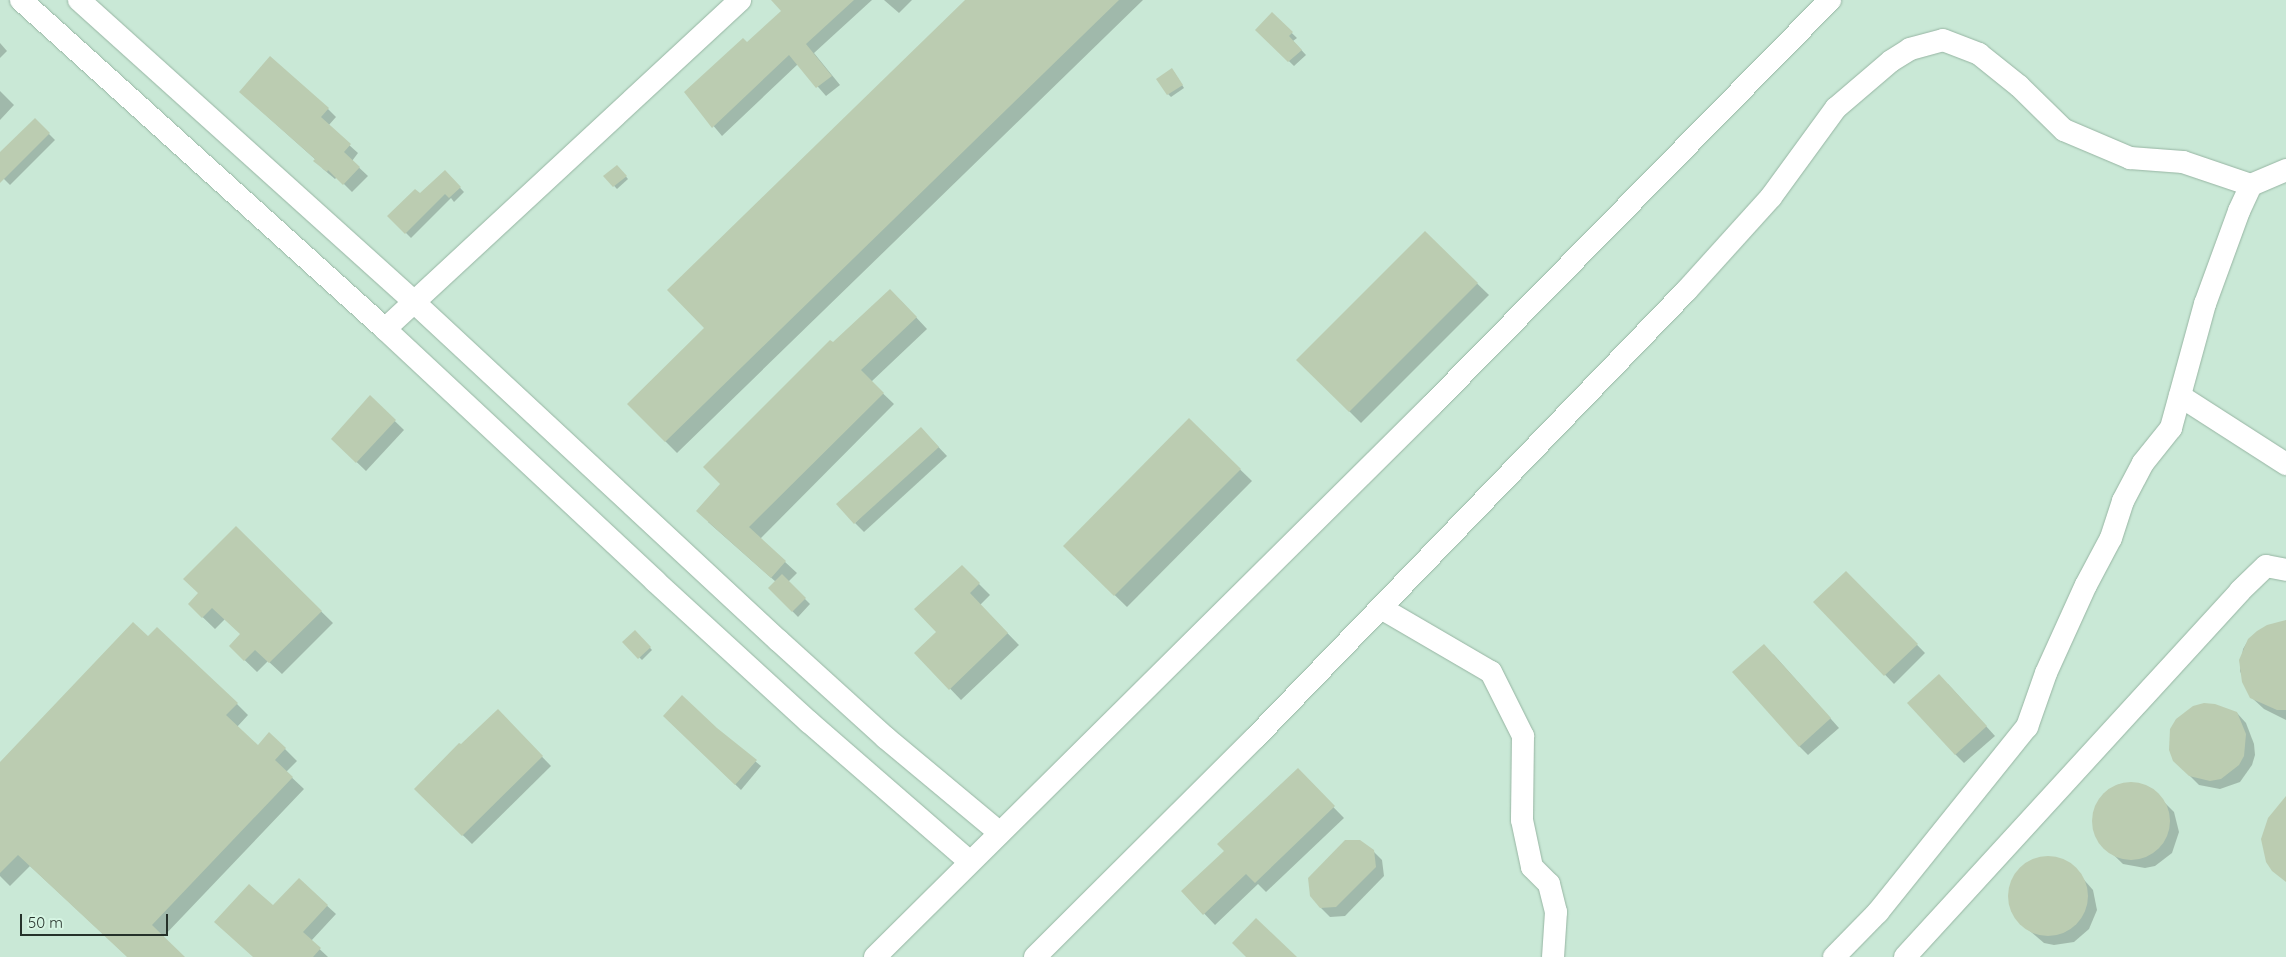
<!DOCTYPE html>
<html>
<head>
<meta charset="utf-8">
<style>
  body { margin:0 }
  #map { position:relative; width:2286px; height:957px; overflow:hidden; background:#c9e8d6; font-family:Quicksand,sans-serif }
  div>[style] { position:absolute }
  .shadow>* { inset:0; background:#0003 }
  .building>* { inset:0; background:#bbccb1 }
  .round { border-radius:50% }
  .roads { filter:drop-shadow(0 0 1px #97b5a3) drop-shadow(0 0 1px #97b5a3) }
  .minor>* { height:22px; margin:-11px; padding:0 11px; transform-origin:11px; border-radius:11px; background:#fff }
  span { translate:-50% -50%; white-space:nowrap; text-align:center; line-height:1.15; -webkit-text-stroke:4px #d6f5e3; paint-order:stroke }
  .scale { position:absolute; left:20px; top:914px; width:148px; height:22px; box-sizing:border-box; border:2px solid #25312a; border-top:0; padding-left:6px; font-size:15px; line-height:18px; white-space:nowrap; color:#25312a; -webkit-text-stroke:4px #d6f5e3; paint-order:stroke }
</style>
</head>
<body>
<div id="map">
  <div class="shadow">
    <div style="clip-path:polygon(784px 0,872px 0,814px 53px,840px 85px,826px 96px,798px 64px,722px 136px,685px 92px,747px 44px,783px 12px)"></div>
    <div style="clip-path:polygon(884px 0,912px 0,899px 13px)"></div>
    <div style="clip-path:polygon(966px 0,1143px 0,677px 453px,628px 404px,706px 328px)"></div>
    <div style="clip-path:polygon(1272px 14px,1297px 38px,1293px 41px,1306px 55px,1294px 66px,1257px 30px)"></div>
    <div style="clip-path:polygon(0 43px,7px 51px,0 58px)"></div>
    <div style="clip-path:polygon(1174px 72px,1184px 88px,1171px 97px,1168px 94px)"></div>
    <div style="clip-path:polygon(0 91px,14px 105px,0 120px)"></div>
    <div style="clip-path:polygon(249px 100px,328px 109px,336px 117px,328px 126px,358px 153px,352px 161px,368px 176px,352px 192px,337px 177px,335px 179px,323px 169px,316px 160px)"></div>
    <div style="clip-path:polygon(35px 120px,55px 140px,10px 185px,0 175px,0 153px)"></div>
    <div style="clip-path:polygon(617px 166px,628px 179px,617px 189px,605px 176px)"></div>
    <div style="clip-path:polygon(445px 172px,464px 192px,454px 202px,451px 198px,411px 238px,389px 216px,420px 195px)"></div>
    <div style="clip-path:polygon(1425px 233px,1489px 295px,1361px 423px,1298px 360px)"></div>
    <div style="clip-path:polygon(901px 301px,927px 329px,871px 382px,894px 404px,760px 539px,797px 573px,788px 582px,810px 604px,798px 617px,770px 588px,776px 582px,708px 522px,722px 484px,833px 344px)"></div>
    <div style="clip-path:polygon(370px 397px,404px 430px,366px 471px,342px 448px)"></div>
    <div style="clip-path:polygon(1189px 420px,1252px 481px,1127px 607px,1064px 546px)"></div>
    <div style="clip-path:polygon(930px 438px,947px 456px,864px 532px,855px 523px)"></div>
    <div style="clip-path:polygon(236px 528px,333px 623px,282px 674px,268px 661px,257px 672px,230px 646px,241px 634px,225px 619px,215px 629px,189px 604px,199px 594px)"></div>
    <div style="clip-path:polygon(962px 567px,990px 595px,980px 605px,1019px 645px,961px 700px,916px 653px,938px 632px)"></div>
    <div style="clip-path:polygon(1846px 572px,1925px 653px,1894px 684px,1815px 602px)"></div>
    <div style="clip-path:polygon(2286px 624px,2286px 720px,2264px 709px,2251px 697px,2240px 671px,2243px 649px,2249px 639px)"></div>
    <div style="clip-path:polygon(635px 632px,652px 650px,642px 660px,624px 642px)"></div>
    <div style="clip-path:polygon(148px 638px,237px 704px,248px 715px,237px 727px,258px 746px,269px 734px,285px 749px,297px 761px,286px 772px,304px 789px,163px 937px,183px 957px,128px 957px,30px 866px,10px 886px,0 876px,0 764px)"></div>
    <div style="clip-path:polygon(1773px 654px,1839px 728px,1808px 755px,1799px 746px)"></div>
    <div style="clip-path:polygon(1948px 684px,1995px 736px,1964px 763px,1955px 754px)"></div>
    <div style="clip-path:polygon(2194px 707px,2237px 713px,2246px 723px,2254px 744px,2255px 755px,2252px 765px,2240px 782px,2220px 789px,2199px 785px,2174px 760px,2177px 719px)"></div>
    <div style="clip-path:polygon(498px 711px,551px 766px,472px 844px,415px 789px)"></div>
    <div style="clip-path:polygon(664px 716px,716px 729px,761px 766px,741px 790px)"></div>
    <div style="clip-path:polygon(1297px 770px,1344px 818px,1266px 892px,1258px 884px,1215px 925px,1183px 891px,1225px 851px)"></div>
    <div style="clip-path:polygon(2127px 783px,2149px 787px,2174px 812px,2179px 832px,2172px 853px,2155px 866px,2145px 868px,2123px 864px,2098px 840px,2093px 819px,2100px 799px,2117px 785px)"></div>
    <div style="clip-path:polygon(1373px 851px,1382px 860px,1384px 876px,1345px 916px,1330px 917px,1321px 908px)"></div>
    <div style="clip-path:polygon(2041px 858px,2051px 858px,2071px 865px,2093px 890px,2097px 910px,2089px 929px,2074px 942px,2054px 945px,2044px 943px,2018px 921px,2009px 903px,2009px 893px,2016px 874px,2022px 867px)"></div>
    <div style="clip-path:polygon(299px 880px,336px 914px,311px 941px,328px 957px,254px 957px,273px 907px)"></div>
  </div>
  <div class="building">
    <div style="clip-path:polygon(771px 0,854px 0,806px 44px,832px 76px,816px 88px,789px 55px,712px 128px,684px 92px,743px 38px,747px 42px,781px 11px)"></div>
    <div style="clip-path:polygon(965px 0,1119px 0,665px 442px,627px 404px,704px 328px,667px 290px)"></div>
    <div style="clip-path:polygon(1272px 12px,1293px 32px,1289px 36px,1302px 50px,1288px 62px,1255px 30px)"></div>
    <div style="clip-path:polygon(270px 56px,329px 108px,321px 117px,351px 144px,344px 152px,360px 167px,343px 185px,328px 170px,327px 172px,313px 161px,315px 159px,239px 92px)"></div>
    <div style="clip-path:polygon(1172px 68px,1183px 85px,1167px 95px,1156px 79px)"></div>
    <div style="clip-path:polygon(35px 118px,50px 133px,0 183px,0 152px)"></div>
    <div style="clip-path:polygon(617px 165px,627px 176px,613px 187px,603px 176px)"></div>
    <div style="clip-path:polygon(445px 170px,461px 187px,449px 198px,445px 194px,405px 234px,387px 216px,415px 189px,420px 193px)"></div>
    <div style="clip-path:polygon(1425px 231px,1478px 283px,1349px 412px,1296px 360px)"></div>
    <div style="clip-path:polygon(890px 289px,917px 317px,861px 370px,884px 393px,749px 527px,786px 561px,771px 578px,696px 511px,720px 484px,703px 467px,830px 340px,833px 342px)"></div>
    <div style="clip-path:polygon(370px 395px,396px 420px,356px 463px,331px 439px)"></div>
    <div style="clip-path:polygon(1189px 418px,1241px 469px,1114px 596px,1063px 546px)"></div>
    <div style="clip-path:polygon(921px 427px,939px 447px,854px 524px,836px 504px)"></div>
    <div style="clip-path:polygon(236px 526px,322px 611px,269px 663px,255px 650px,244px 661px,229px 646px,240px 634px,212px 608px,202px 618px,188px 604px,198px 593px,183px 579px)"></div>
    <div style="clip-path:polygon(962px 565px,980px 583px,970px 593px,1008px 633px,949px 690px,914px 653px,936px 632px,914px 609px)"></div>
    <div style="clip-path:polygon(1846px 571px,1918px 644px,1884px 676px,1813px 602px)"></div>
    <div style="clip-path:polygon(782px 574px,806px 598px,792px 612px,768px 588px)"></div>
    <div style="clip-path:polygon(2286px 620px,2286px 710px,2277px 710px,2250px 698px,2242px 682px,2239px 660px,2248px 639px,2257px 631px,2267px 625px)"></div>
    <div style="clip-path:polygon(133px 622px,148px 636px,157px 627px,238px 703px,226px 715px,258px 745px,269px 732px,286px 748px,275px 760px,293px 777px,152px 925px,185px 957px,127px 957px,18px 855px,0 873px,0 762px)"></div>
    <div style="clip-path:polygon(635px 630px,651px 647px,638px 659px,622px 642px)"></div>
    <div style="clip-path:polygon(1764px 644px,1831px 718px,1799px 747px,1732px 672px)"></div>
    <div style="clip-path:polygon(1939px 674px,1987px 726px,1955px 755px,1907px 703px)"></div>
    <div style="clip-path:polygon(682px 695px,717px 728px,757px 760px,735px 785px,663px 716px)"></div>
    <div style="clip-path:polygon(2204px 703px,2215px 704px,2237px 712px,2246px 734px,2244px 756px,2239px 765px,2221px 779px,2210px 781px,2189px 776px,2173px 761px,2169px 750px,2170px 729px,2176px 719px,2193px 706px)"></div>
    <div style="clip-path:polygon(498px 709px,543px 756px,462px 836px,414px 789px,459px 743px,461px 744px)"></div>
    <div style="clip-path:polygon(1298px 768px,1335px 806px,1255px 883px,1246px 874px,1203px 915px,1181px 891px,1224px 851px,1217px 844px)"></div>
    <div class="round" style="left:2092px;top:782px;width:78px;height:78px"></div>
    <div style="clip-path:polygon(2286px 796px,2286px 882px,2272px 871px,2266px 862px,2261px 839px,2268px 818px)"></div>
    <div style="clip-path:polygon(1345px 840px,1360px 840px,1374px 850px,1376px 867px,1336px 907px,1320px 908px,1310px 896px,1308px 878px)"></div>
    <div class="round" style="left:2008px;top:856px;width:80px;height:80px"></div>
    <div style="clip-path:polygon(299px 878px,328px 905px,303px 932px,321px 948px,313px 957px,253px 957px,214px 922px,249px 884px,273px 905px)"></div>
    <div style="clip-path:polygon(1256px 918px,1297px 957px,1246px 957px,1232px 943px)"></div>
  </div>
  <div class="roads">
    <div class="minor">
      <div style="left:21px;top:0;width:491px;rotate:42.1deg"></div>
      <div style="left:385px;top:329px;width:369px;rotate:43deg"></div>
      <div style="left:655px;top:581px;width:209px;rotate:42.5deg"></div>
      <div style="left:809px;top:722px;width:212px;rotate:41deg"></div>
      <div style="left:79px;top:0;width:451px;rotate:42deg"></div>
      <div style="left:414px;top:302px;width:498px;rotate:42.9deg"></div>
      <div style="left:779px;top:641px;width:144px;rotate:42.2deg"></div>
      <div style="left:886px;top:738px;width:148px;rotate:39.8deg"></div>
      <div style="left:385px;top:329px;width:484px;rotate:-42.8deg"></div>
      <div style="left:2180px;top:396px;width:126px;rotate:32.7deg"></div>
      <div style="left:1381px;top:608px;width:127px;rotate:30.2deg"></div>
      <div style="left:1491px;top:672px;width:72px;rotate:63.4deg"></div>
      <div style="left:1523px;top:736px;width:84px;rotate:90.7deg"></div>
      <div style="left:1522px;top:820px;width:48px;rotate:78deg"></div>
      <div style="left:1532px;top:867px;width:24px;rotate:45deg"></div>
      <div style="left:1549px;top:884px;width:29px;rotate:76deg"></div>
      <div style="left:1556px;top:912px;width:45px;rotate:93.8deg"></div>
      <div style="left:875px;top:957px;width:784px;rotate:-44.74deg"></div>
      <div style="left:1432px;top:405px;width:568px;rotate:-45.5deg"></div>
      <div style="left:1035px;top:957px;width:310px;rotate:-44.9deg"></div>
      <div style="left:1255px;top:738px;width:622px;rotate:-46.04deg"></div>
      <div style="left:1687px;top:290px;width:125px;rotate:-47.9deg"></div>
      <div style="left:1771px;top:197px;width:110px;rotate:-53.9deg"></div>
      <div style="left:1836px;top:108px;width:72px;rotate:-40.5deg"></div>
      <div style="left:1891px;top:61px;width:22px;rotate:-32deg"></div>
      <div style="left:1910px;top:49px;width:34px;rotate:-15deg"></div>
      <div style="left:1943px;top:40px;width:39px;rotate:21deg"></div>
      <div style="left:1979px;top:54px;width:51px;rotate:38.7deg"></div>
      <div style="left:2019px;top:86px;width:63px;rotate:44.4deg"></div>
      <div style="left:2064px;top:130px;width:72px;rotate:23deg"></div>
      <div style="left:2130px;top:158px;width:53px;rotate:4.3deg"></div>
      <div style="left:2183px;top:162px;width:72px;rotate:18.7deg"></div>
      <div style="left:1834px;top:957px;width:63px;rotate:-45.6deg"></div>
      <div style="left:1878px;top:912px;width:238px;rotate:-51.2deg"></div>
      <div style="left:2027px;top:727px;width:57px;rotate:-70.6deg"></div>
      <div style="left:2046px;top:673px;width:97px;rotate:-65.6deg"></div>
      <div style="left:2086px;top:585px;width:53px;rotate:-62deg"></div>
      <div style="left:2111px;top:538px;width:39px;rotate:-72deg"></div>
      <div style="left:2123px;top:501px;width:43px;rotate:-62.2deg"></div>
      <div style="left:2143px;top:463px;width:45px;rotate:-51.3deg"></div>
      <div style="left:2171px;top:428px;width:129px;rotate:-74.7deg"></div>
      <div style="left:2205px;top:304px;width:99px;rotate:-69.9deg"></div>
      <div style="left:2239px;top:211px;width:29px;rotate:-65deg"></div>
      <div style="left:2251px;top:185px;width:38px;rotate:-23deg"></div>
      <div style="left:1905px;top:957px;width:496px;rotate:-47.5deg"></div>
      <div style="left:2240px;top:591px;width:36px;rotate:-44deg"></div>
      <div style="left:2266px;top:566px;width:20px;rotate:11deg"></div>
    </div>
  </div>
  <div class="scale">50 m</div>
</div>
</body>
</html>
